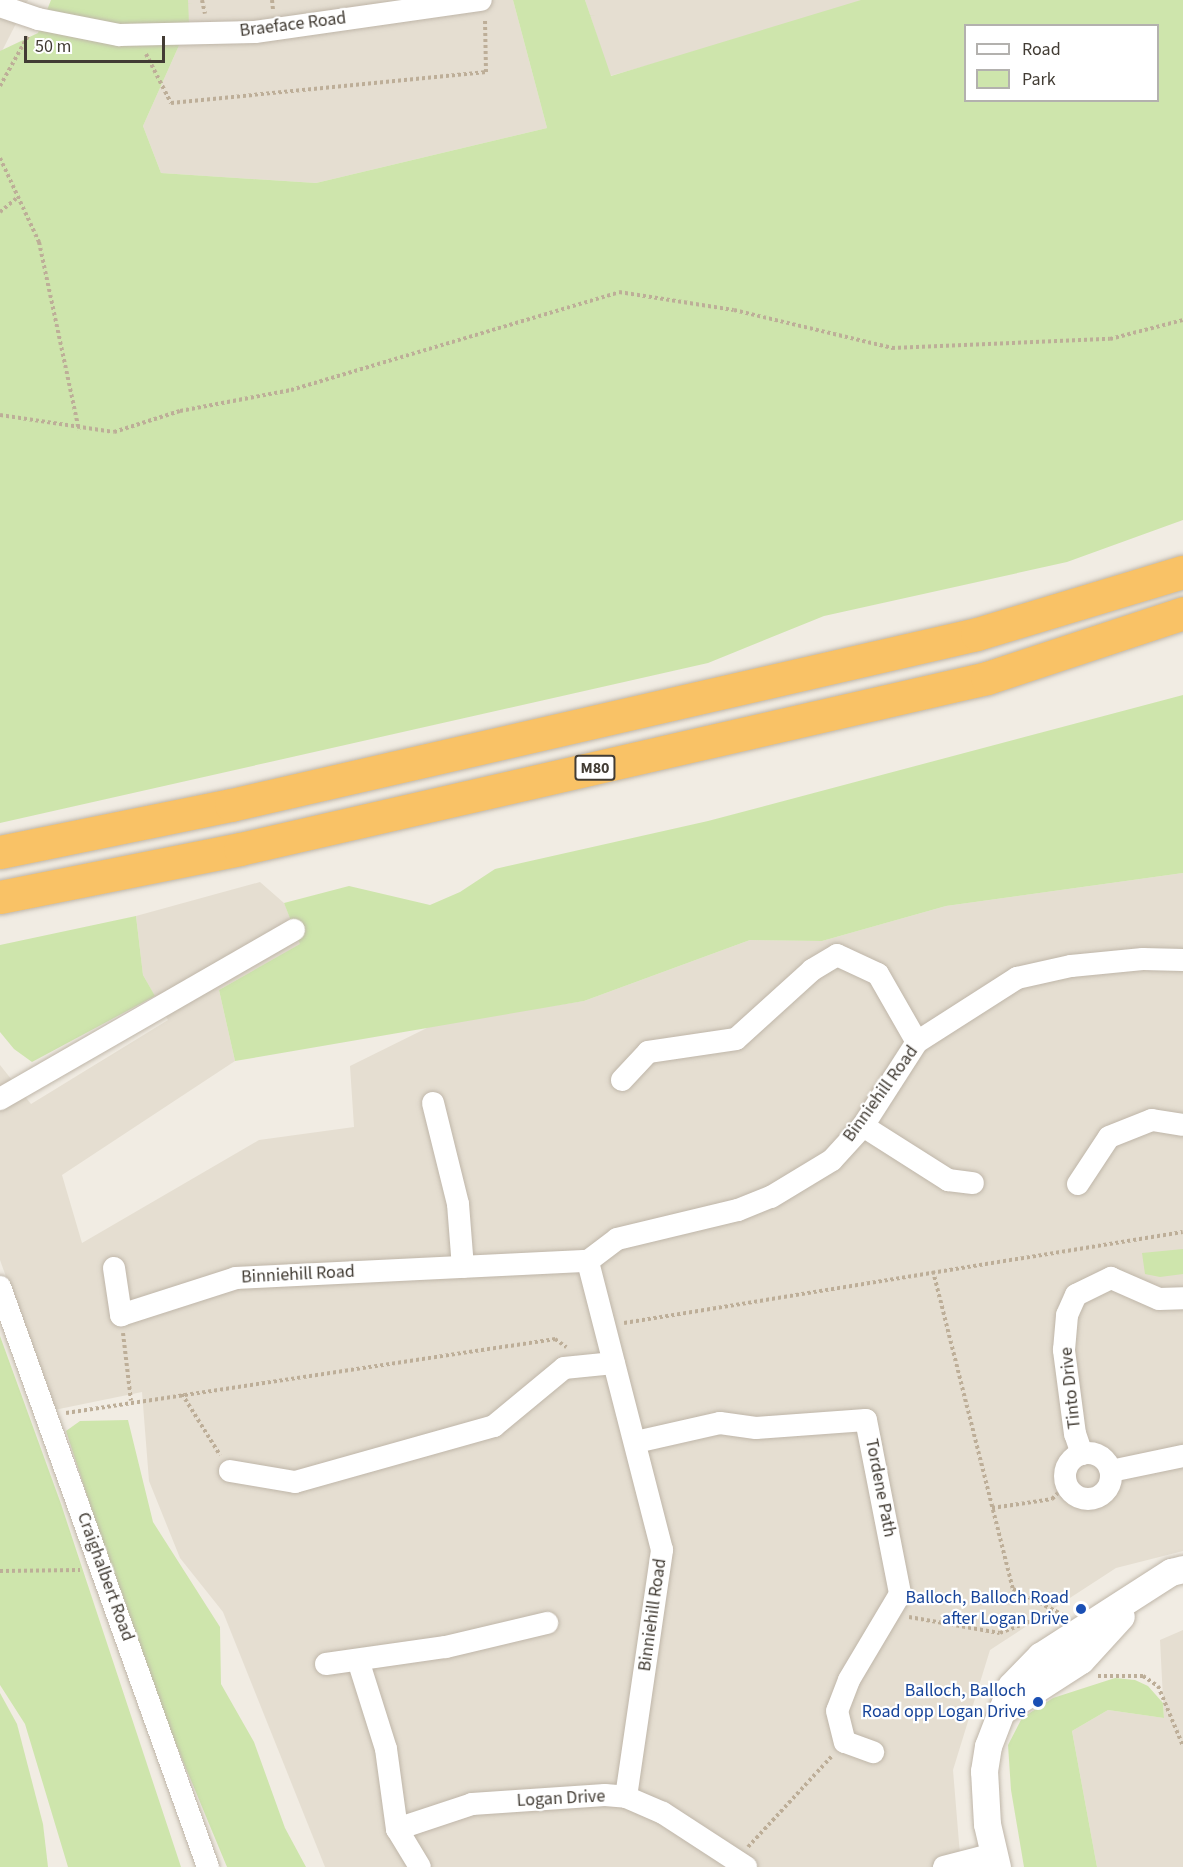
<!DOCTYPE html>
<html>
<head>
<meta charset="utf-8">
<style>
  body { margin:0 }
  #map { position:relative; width:1183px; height:1867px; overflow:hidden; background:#f1ece3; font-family:"Source Sans 3",sans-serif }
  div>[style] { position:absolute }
  .residential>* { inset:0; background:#e5ded1 }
  .green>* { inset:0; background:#cee5ac }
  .path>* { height:4px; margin-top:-2px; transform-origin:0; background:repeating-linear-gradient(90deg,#bdae98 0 3px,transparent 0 6px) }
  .roads { filter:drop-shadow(0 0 2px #bfb6a9) drop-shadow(0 0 2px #bfb6a9) }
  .minor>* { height:22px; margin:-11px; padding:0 11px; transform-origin:11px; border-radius:11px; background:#fff }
  .minor>.ring { margin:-11px; padding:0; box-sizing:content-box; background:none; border:22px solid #fff; border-radius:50% }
  .tertiary>* { height:27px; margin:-13.5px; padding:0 13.5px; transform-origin:13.5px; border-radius:13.5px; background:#fff }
  .motorway>* { height:33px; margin:-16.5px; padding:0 16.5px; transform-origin:16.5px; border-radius:16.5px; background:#f9c266 }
  .dots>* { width:16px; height:16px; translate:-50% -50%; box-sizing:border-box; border:3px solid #fff; border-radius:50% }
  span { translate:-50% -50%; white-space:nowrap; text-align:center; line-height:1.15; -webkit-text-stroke:4.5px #fff; paint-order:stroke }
  .shield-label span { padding:2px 4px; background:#fff; border:2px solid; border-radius:4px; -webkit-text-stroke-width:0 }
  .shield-label { font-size:16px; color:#423c34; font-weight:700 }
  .street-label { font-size:18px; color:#423c34 }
  .transit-label { font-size:18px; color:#164399 }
  .right { translate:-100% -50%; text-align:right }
  .legend { position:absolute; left:964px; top:24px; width:195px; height:78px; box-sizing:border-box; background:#fff; border:2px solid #b3b1ae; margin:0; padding:8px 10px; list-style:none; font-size:18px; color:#423c34 }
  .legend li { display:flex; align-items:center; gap:12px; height:30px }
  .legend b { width:30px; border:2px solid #b3b1ae }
  .scale { position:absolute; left:24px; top:36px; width:141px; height:27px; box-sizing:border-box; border:3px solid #423c34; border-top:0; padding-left:8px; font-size:18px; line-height:21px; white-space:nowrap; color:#423c34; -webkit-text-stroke:4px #fff; paint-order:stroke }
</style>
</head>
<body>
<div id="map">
  <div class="residential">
    <div style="clip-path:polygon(0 0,28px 0,0 55px)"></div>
    <div style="clip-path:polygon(186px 0,513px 0,547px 128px,316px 183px,161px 173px,143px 126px,189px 23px)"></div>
    <div style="clip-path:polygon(585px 0,877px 0,610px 76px)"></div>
    <div style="clip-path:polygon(1183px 873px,1183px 1551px,1116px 1568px,990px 1650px,953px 1770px,961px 1867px,325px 1867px,223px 1612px,180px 1558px,149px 1481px,142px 1392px,54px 1410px,0 1260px,0 1065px,31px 1104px,168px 1020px,143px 975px,136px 916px,260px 882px,284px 903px,301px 944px,219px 990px,235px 1061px,62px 1175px,82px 1243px,259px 1140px,354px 1127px,350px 1066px,435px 1024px,584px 1001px,750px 940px,822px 941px,946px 906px)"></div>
    <div style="clip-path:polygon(1183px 1630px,1183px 1867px,1097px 1867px,1072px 1731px,1108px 1710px,1164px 1718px,1160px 1640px)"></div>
  </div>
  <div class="green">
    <div style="clip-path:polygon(evenodd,51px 0,188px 0,189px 23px,143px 126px,161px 173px,316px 183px,547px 128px,513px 0,585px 0,611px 76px,861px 0,1183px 0,1183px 520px,1067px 562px,824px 616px,708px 663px,0 823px,0 51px,38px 33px,51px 0,966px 26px,1158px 26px,1158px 100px,966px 100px,966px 26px)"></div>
    <div style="clip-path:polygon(1183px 695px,1183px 873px,946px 906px,822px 941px,750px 940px,584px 1001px,235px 1061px,219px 990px,300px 944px,284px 903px,349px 886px,430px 905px,460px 892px,495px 869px,708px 821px)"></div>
    <div style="clip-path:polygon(136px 916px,143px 975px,155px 996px,32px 1062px,14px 1049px,0 1032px,0 945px)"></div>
    <div style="clip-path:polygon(1183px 1249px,1183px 1274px,1160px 1277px,1145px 1274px,1142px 1253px)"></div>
    <div style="clip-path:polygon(0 1336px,61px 1504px,181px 1867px,68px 1867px,25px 1724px,0 1685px)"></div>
    <div style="clip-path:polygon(128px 1420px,153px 1522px,220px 1627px,221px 1684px,254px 1742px,285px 1828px,306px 1867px,227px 1867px,141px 1660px,66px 1431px,80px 1421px)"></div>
    <div style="clip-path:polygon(1115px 1678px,1135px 1680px,1148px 1686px,1163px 1703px,1164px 1718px,1108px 1710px,1072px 1731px,1097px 1867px,1024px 1867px,1011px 1790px,1008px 1745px,1022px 1718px,1053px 1698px)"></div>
    <div style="clip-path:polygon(0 1693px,17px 1724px,43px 1824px,48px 1867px,0 1867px)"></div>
  </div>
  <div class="path">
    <div style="left:202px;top:0;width:14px;rotate:78deg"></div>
    <div style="left:272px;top:0;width:10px;rotate:84deg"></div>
    <div style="left:146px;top:54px;width:55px;rotate:63deg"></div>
    <div style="left:171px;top:103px;width:317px;rotate:-5.6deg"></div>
    <div style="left:486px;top:72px;width:53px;rotate:-91.1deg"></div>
    <div style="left:0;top:86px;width:57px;rotate:-60.8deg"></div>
    <div style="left:0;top:158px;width:93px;rotate:65.1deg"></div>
    <div style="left:39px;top:242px;width:192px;rotate:78deg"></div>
    <div style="left:0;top:212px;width:23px;rotate:-40deg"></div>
    <div style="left:0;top:415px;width:115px;rotate:8.5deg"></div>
    <div style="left:114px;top:432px;width:69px;rotate:-17.7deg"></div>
    <div style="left:180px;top:411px;width:113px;rotate:-10.7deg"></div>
    <div style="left:291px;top:390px;width:342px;rotate:-16.6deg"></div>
    <div style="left:619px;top:292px;width:116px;rotate:8.9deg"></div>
    <div style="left:734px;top:310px;width:163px;rotate:13.5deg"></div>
    <div style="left:892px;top:348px;width:218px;rotate:-2.4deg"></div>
    <div style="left:1110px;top:339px;width:75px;rotate:-14.6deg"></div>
    <div style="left:933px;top:1271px;width:328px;rotate:75.9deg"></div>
    <div style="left:1013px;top:1589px;width:56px;rotate:27.5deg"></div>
    <div style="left:624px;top:1323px;width:566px;rotate:-9.25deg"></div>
    <div style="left:123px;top:1333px;width:68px;rotate:83.3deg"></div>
    <div style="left:182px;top:1394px;width:72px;rotate:58.1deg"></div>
    <div style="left:66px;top:1413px;width:495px;rotate:-8.6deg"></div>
    <div style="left:555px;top:1339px;width:14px;rotate:36deg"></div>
    <div style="left:992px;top:1508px;width:61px;rotate:-8.5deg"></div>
    <div style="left:1052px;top:1499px;width:20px;rotate:-45deg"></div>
    <div style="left:0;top:1571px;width:80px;rotate:-0.7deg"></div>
    <div style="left:909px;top:1617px;width:92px;rotate:10deg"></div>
    <div style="left:1000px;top:1633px;width:60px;rotate:-20.6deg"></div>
    <div style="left:1098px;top:1676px;width:45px"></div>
    <div style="left:1143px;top:1676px;width:18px;rotate:34deg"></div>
    <div style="left:1158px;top:1686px;width:65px;rotate:67.4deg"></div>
    <div style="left:748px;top:1847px;width:124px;rotate:-47.3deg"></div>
  </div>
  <div class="roads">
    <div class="minor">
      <div style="left:0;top:6px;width:40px;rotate:18.9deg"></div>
      <div style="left:38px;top:19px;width:83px;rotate:11.2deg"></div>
      <div style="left:119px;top:35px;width:136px;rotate:-1.3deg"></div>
      <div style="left:255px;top:32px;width:228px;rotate:-8.1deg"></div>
      <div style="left:622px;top:1080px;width:38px;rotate:-47deg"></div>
      <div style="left:648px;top:1052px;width:89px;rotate:-8.4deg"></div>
      <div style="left:736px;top:1039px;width:103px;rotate:-42.2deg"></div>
      <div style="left:812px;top:970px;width:29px;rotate:-31deg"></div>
      <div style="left:837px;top:955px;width:45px;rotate:24.9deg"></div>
      <div style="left:878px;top:974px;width:78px;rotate:60.2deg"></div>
      <div style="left:0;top:1099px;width:339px;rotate:-29.9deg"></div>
      <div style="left:433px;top:1103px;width:104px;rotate:76.1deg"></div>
      <div style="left:458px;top:1204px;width:63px;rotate:85.5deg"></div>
      <div style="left:863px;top:1126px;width:101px;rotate:32.4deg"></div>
      <div style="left:948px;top:1180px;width:25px;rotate:7deg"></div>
      <div style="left:1078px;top:1184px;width:56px;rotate:-56.6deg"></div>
      <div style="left:1109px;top:1137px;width:46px;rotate:-21.6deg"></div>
      <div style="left:1152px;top:1120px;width:31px;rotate:9deg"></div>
      <div style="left:114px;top:1268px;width:48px;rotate:81.5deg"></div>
      <div style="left:121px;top:1315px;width:121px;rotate:-17.8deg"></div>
      <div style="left:236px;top:1278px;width:352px;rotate:-2.8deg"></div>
      <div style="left:0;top:1287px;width:616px;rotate:70.27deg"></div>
      <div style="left:636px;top:1442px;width:86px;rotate:-12.7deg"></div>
      <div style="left:720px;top:1423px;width:36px;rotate:8deg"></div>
      <div style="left:756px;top:1428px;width:110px;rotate:-4.2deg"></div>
      <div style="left:866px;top:1420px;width:177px;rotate:78.9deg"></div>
      <div style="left:900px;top:1594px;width:100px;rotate:120.7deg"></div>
      <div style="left:849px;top:1680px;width:33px;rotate:111deg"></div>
      <div style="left:837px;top:1711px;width:32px;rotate:76deg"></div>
      <div style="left:845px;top:1742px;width:30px;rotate:20deg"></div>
      <div class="ring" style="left:1065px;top:1453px;width:24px;height:24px"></div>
      <div style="left:1082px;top:1454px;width:21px;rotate:-109deg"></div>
      <div style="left:1075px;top:1434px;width:85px;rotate:-97.5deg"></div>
      <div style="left:1064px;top:1350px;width:35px;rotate:-85deg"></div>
      <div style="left:1067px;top:1315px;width:22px;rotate:-66deg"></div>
      <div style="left:1076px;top:1295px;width:39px;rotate:-26deg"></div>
      <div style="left:1111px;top:1278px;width:52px;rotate:23.6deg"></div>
      <div style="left:1159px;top:1299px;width:24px;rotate:-2deg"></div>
      <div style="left:230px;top:1471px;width:66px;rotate:9.6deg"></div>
      <div style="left:295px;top:1482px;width:207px;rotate:-15.7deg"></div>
      <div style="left:494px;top:1426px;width:91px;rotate:-39.6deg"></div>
      <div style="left:564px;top:1368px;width:50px;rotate:-5.7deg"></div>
      <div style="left:1111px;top:1471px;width:74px;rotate:-11.8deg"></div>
      <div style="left:358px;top:1660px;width:93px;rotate:72.5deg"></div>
      <div style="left:386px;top:1749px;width:81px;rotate:82.2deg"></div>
      <div style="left:397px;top:1829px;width:44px;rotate:58.8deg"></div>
      <div style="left:326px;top:1664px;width:121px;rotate:-8.1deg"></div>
      <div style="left:446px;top:1647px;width:104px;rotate:-13.4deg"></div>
      <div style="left:626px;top:1797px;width:250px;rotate:-81.7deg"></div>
      <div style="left:662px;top:1550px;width:298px;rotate:-104.4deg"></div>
      <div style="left:588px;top:1261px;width:36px;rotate:-37deg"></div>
      <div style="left:617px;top:1239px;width:124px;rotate:-13.5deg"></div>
      <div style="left:738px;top:1210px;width:35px;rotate:-22deg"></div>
      <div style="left:771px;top:1197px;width:71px;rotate:-31.2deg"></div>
      <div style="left:832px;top:1160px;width:46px;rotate:-47.6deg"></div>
      <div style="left:863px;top:1126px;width:100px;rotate:-57.3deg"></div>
      <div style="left:917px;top:1042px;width:119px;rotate:-32.6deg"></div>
      <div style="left:1017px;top:978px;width:55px;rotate:-12.5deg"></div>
      <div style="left:1071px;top:966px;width:72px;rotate:-5.6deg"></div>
      <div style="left:1143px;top:959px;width:40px;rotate:1.4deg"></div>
      <div style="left:397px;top:1829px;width:79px;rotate:-18.4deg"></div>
      <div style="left:472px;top:1804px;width:133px;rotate:-3.9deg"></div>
      <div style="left:605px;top:1795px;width:21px;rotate:5deg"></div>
      <div style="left:626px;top:1797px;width:40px;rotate:23.4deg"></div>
      <div style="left:663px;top:1813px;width:99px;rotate:33deg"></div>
      <div style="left:944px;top:1867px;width:52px;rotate:-14.6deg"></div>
    </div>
    <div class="tertiary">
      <div style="left:1005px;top:1709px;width:90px;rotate:-32.8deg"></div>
      <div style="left:1081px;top:1660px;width:59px;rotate:-47.7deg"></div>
      <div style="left:997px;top:1867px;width:44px;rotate:-103.1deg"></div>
      <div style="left:987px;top:1824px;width:53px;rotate:-93.2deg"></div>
      <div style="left:984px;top:1771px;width:25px;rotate:-81deg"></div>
      <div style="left:988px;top:1746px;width:64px;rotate:-69deg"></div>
      <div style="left:1011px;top:1686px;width:42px;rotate:-46deg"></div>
      <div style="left:1040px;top:1656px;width:156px;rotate:-32.7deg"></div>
      <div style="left:1171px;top:1572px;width:12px;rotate:-14deg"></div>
    </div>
    <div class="motorway">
      <div style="left:0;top:852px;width:236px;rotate:-11.5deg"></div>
      <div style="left:231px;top:805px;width:765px;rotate:-12.91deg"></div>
      <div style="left:977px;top:634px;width:215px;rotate:-16.8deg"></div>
      <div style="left:0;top:897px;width:245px;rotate:-11.3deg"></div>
      <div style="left:240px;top:849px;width:766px;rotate:-12.89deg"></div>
      <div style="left:987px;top:678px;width:206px;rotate:-18.3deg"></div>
    </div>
  </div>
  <div class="dots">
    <div style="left:1081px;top:1609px;background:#1a4fb4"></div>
    <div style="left:1038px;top:1702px;background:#1a4fb4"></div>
  </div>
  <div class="shield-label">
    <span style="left:595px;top:768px">M80</span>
  </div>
  <div class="street-label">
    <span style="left:293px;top:25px;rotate:-7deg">Braeface Road</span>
    <span style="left:881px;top:1094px;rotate:-54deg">Binniehill Road</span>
    <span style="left:298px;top:1275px;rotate:-3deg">Binniehill Road</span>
    <span style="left:1071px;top:1388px;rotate:-96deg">Tinto Drive</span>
    <span style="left:880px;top:1488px;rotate:79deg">Tordene Path</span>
    <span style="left:105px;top:1577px;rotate:70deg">Craighalbert Road</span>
    <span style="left:653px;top:1615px;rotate:-82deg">Binniehill Road</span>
    <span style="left:561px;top:1799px;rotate:-3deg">Logan Drive</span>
  </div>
  <div class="transit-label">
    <span class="right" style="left:1069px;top:1609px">Balloch, Balloch Road<br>after Logan Drive</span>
    <span class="right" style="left:1026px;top:1702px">Balloch, Balloch<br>Road opp Logan Drive</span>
  </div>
  <ul class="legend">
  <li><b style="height:8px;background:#fff"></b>Road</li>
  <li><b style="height:16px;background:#cee5ac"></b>Park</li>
  </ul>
  <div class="scale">50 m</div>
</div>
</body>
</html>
